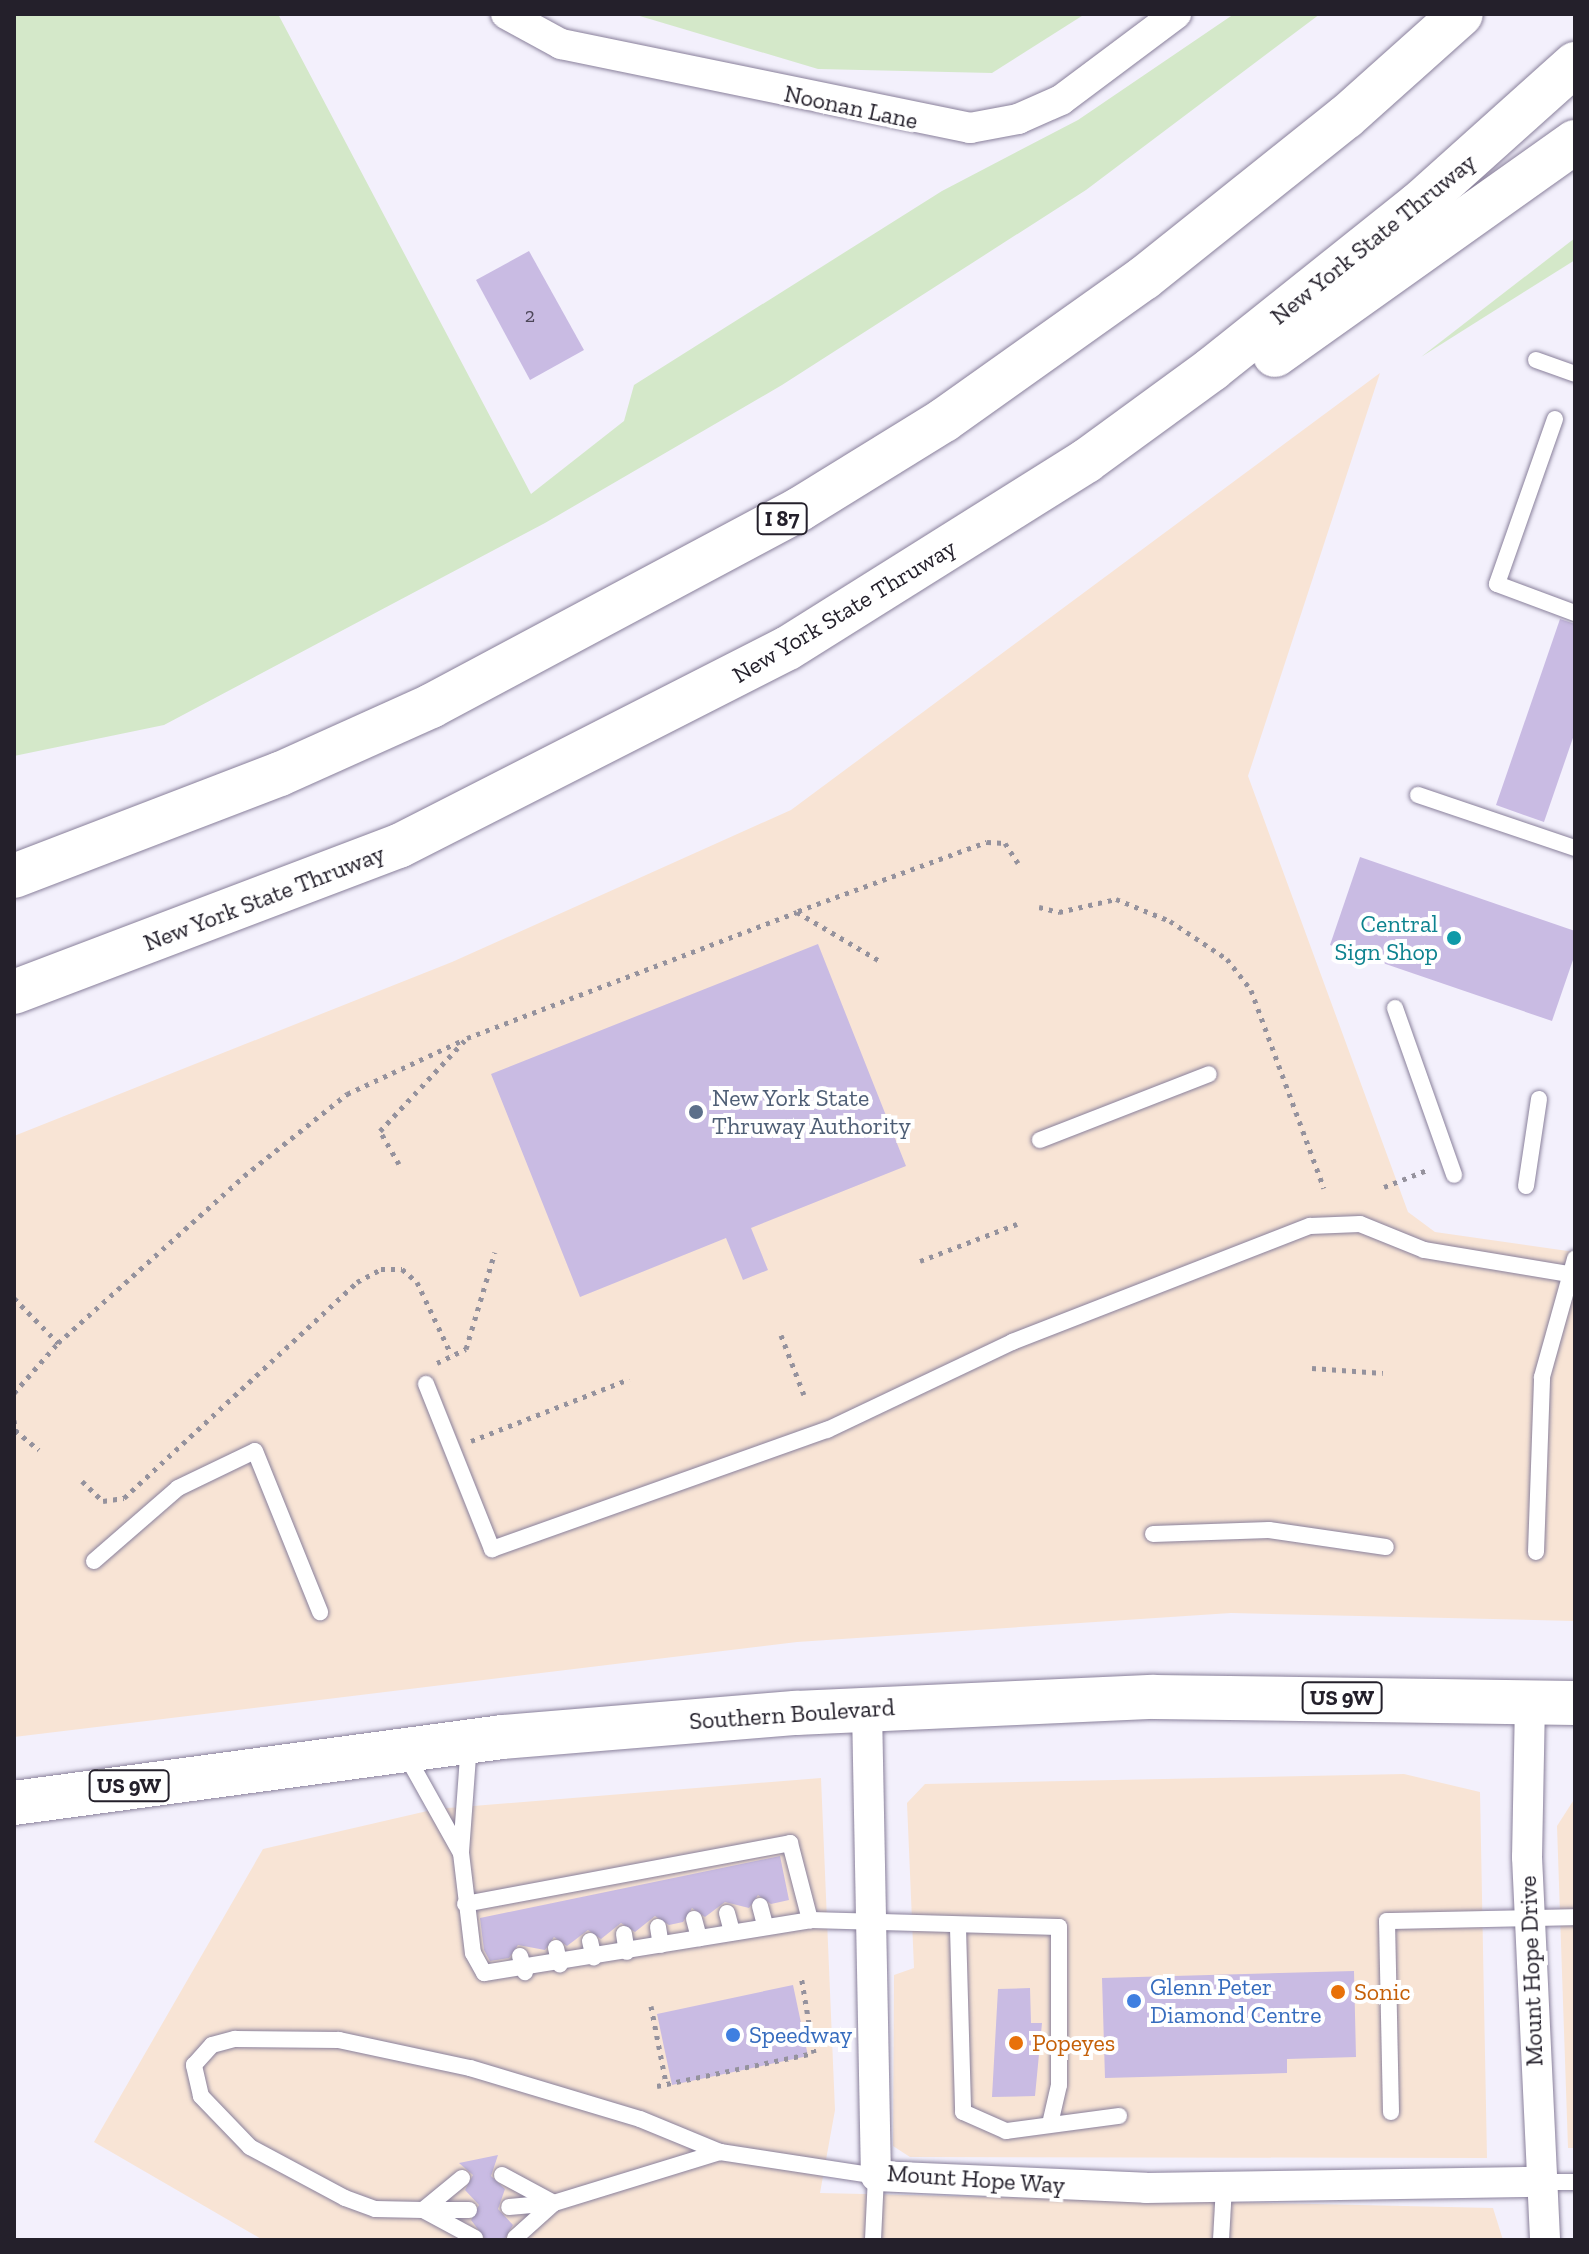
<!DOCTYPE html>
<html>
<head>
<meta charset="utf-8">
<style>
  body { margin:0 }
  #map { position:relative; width:1589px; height:2254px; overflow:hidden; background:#f3f0fc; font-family:"Zilla Slab",serif }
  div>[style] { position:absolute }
  .commercial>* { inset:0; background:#f8e4d5 }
  .green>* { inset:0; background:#d4e8c9 }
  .building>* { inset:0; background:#c9bbe3 }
  .path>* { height:5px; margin-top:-2.5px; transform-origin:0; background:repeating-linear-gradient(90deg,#95929d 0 4px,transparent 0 10px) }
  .roads { filter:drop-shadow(0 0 2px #89809b) drop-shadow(0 0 2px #89809b) }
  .lane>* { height:16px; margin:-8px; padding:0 8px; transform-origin:8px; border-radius:8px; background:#fff }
  .street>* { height:30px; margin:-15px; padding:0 15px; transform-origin:15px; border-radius:15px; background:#fff }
  .primary>* { height:44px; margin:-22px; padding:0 22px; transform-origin:22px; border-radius:22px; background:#fff }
  .highway>* { height:44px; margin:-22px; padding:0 22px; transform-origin:22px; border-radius:22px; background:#fff }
  .dots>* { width:22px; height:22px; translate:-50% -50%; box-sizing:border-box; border:4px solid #fff; border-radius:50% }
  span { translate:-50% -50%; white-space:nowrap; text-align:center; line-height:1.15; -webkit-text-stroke:8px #fff; paint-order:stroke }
  .number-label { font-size:20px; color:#4d4759 }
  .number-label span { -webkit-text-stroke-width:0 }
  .shield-label span { padding:2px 6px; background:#fff; border:2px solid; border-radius:6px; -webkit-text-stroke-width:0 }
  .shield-label { font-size:22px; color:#24202b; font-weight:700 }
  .street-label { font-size:24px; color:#24202b }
  .culture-label { font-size:24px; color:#0d838f }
  .right { translate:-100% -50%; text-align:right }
  .service-label { font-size:24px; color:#4e5e75 }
  .left { translate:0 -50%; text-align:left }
  .shop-label { font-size:24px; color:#366cbe }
  .food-label { font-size:24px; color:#c56008 }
  .frame { position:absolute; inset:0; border:16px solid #24202b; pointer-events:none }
</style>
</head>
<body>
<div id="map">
  <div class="commercial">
    <div style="clip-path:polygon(1380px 373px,1248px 776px,1408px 1212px,1435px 1232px,1575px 1252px,1575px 1621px,1231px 1613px,797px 1642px,14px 1737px,14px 1136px,452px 962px,791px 810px)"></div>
    <div style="clip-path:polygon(1404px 1774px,1480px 1792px,1487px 2158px,910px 2157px,893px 2146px,894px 1975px,914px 1968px,907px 1803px,925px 1784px)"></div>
    <div style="clip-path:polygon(821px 1778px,835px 2110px,820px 2193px,1493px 2208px,1503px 2240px,263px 2240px,94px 2142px,263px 1849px,436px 1809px)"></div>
    <div style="clip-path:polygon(1575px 1798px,1575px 2148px,1568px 2148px,1557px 1826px)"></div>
  </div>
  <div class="green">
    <div style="clip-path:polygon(14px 14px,278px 14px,531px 494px,624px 421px,634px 385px,942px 191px,1078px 120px,1234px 14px,1320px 14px,1086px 190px,782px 385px,545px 523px,164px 725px,14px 756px)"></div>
    <div style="clip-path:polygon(633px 14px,1085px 14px,992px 73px,818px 69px)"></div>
    <div style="clip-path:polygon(1575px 238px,1575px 260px,1421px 357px)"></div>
  </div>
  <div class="building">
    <div style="clip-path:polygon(529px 251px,584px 350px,530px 380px,476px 280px)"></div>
    <div style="clip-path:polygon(1560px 619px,1575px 624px,1575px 732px,1544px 822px,1496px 805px)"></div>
    <div style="clip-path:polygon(1360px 857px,1575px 931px,1575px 954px,1552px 1021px,1330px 945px)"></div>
    <div style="clip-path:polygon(818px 944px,906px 1166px,751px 1228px,768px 1270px,743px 1280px,726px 1238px,580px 1297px,491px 1074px)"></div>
    <div style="clip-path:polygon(780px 1856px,789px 1900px,771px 1904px,758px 1895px,749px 1908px,725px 1902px,705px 1917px,692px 1908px,683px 1922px,669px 1925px,655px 1916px,635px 1932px,621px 1923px,601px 1939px,588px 1930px,567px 1946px,554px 1937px,545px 1950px,518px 1945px,509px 1958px,490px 1961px,484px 1950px,480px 1918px)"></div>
    <div style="clip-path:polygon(1354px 1971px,1356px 2057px,1287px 2059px,1287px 2073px,1105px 2078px,1102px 1978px)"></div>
    <div style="clip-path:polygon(793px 1985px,808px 2056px,672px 2085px,657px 2014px)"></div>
    <div style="clip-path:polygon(1030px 1988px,1031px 2023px,1042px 2023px,1035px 2096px,992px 2097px,998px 1989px)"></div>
    <div style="clip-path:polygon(498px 2155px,491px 2176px,505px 2189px,498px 2209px,513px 2225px,504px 2240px,486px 2240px,471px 2220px,479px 2205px,465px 2190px,473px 2175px,459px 2163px)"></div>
  </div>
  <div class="path">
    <div style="left:1039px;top:907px;width:21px;rotate:14deg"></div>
    <div style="left:1059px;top:912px;width:58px;rotate:-12.8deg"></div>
    <div style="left:1116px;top:899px;width:58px;rotate:22.2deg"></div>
    <div style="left:1170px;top:921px;width:69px;rotate:33.7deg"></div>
    <div style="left:1227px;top:959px;width:39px;rotate:52deg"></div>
    <div style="left:1251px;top:990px;width:211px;rotate:69.8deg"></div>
    <div style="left:798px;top:911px;width:201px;rotate:-20.1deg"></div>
    <div style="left:987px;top:842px;width:18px;rotate:3deg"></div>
    <div style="left:1005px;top:843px;width:24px;rotate:57deg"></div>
    <div style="left:399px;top:1164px;width:38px;rotate:-120deg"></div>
    <div style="left:380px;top:1131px;width:127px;rotate:-46.9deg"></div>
    <div style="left:467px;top:1038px;width:353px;rotate:-20.9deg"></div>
    <div style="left:797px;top:912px;width:96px;rotate:30.6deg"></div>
    <div style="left:1384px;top:1187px;width:46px;rotate:-21.6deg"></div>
    <div style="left:920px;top:1261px;width:104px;rotate:-20.9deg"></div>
    <div style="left:14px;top:1298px;width:63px;rotate:45.6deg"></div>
    <div style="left:781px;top:1335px;width:64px;rotate:69deg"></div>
    <div style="left:437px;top:1363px;width:32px;rotate:-26deg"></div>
    <div style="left:466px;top:1349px;width:101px;rotate:-73.4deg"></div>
    <div style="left:1312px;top:1368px;width:71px;rotate:4deg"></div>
    <div style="left:14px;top:1393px;width:67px;rotate:-48.7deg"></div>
    <div style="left:58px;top:1343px;width:250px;rotate:-41.9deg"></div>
    <div style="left:244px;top:1176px;width:132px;rotate:-38.5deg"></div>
    <div style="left:347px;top:1094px;width:128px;rotate:-25deg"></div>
    <div style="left:14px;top:1420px;width:10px;rotate:84deg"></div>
    <div style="left:15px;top:1430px;width:31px;rotate:40deg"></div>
    <div style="left:471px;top:1441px;width:170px;rotate:-21.4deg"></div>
    <div style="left:82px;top:1481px;width:29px;rotate:44deg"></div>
    <div style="left:103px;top:1501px;width:21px;rotate:-8deg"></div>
    <div style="left:124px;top:1498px;width:318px;rotate:-42.8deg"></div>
    <div style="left:357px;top:1282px;width:27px;rotate:-28deg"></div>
    <div style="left:381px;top:1269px;width:21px"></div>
    <div style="left:402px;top:1269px;width:20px;rotate:41deg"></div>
    <div style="left:417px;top:1282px;width:80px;rotate:64.7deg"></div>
    <div style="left:651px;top:2006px;width:78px;rotate:79deg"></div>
    <div style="left:657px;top:2086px;width:160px;rotate:-11.9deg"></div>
    <div style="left:814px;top:2053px;width:79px;rotate:-99.5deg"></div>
  </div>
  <div class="roads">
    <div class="lane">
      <div style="left:1536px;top:360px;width:41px;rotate:19.7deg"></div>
      <div style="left:1555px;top:419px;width:175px;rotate:109.4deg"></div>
      <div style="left:1497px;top:584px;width:83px;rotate:20.4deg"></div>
      <div style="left:1418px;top:795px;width:166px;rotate:18.7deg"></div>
      <div style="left:1395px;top:1008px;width:177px;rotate:70.5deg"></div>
      <div style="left:1040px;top:1140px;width:181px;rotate:-21.3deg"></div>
      <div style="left:1526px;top:1186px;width:88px;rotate:-81.5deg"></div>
      <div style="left:426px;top:1384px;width:178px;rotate:68.2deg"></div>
      <div style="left:492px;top:1549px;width:356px;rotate:-19.6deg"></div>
      <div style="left:827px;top:1430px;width:205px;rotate:-25.4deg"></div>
      <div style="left:1012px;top:1342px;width:320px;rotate:-21.3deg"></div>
      <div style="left:1310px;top:1226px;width:50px;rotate:-2.3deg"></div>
      <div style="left:1360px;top:1224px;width:69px;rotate:22.1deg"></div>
      <div style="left:1424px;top:1250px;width:153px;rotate:9.4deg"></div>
      <div style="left:1153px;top:1534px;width:116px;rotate:-2deg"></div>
      <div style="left:1269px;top:1530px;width:118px;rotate:8.3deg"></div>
      <div style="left:1536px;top:1552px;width:175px;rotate:-88deg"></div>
      <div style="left:1542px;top:1377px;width:123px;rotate:-74.4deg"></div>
      <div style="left:94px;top:1561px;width:111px;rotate:-41deg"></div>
      <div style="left:178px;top:1488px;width:85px;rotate:-25.7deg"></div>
      <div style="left:255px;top:1451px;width:174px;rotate:68deg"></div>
      <div style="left:469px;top:1743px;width:110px;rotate:94.2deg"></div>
      <div style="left:461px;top:1853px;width:101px;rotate:83.2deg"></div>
      <div style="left:473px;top:1953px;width:23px;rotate:61deg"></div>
      <div style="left:484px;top:1973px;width:330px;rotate:-9.2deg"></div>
      <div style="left:810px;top:1920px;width:249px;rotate:1.6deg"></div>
      <div style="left:1059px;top:1927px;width:158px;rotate:90deg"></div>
      <div style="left:1059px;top:2085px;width:37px;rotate:103deg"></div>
      <div style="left:405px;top:1753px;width:115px;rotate:60.8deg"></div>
      <div style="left:465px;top:1904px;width:331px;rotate:-10.6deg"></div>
      <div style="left:790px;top:1843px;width:80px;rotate:75.4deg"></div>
      <div style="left:760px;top:1906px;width:20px;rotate:75deg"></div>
      <div style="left:727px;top:1913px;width:20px;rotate:75deg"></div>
      <div style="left:694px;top:1919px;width:20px;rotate:75deg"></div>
      <div style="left:658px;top:1927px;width:18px;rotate:81deg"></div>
      <div style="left:958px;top:1928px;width:184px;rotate:88.4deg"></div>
      <div style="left:963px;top:2112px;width:47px;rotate:23.8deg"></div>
      <div style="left:1006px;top:2131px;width:114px;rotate:-7.6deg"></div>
      <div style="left:624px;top:1934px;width:18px;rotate:81deg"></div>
      <div style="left:590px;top:1941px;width:17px;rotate:77deg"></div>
      <div style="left:556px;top:1948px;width:17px;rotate:77deg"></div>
      <div style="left:520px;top:1956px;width:17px;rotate:73deg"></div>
      <div style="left:1391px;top:2112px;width:191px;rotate:-91.2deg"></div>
      <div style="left:1387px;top:1921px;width:188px;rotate:-1.2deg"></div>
      <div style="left:502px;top:2175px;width:59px;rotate:28.3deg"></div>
      <div style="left:554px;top:2203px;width:45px;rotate:174.9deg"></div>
      <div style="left:462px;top:2178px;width:50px;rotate:140.6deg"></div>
      <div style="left:423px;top:2210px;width:46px"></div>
      <div style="left:1540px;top:2182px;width:35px"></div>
      <div style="left:475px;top:2238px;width:59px;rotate:-151.7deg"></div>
      <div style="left:423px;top:2210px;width:48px;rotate:-178.8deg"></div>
      <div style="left:375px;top:2209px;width:32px;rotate:-160deg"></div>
      <div style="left:345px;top:2198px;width:108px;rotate:-151.8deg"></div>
      <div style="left:250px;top:2147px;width:71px;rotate:-133.9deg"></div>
      <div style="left:201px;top:2096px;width:32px;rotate:-103deg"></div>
      <div style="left:194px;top:2065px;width:27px;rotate:-48deg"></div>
      <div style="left:212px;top:2045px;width:24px;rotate:-15deg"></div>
      <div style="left:235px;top:2039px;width:104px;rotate:0.6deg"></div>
      <div style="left:339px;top:2040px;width:134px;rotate:12.1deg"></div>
      <div style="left:470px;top:2068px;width:177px;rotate:16.7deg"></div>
      <div style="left:640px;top:2119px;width:87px;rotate:22.4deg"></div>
      <div style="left:720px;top:2152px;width:158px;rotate:8.7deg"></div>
      <div style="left:876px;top:2176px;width:64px;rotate:92.7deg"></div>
      <div style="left:515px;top:2238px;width:52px;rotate:-41.9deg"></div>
      <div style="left:554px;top:2203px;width:174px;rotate:-17.1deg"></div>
      <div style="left:1221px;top:2240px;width:53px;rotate:-86.8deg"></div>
    </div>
    <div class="street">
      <div style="left:506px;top:14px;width:63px;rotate:28.6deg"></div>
      <div style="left:561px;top:44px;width:418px;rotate:11.6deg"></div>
      <div style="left:970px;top:128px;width:49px;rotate:-10.6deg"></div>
      <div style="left:1018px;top:119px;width:47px;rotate:-23.8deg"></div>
      <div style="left:1061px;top:100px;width:144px;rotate:-36.8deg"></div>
      <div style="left:1530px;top:1702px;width:155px;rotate:91.1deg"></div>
      <div style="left:1527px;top:1857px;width:383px;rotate:87.3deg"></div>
      <div style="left:867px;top:1709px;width:467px;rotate:88.9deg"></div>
      <div style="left:876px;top:2176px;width:270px;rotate:2.5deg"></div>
      <div style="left:1146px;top:2188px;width:394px;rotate:-0.9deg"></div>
    </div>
    <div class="primary">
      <div style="left:14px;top:1803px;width:492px;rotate:-7.7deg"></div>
      <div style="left:502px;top:1737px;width:295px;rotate:-4.7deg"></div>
      <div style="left:796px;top:1713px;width:358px;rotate:-2.6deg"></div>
      <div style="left:1154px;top:1697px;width:421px;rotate:0.8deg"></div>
    </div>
    <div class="highway">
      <div style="left:1275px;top:355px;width:368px;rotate:-35.4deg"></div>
      <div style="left:14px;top:876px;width:285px;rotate:-21deg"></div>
      <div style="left:280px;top:774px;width:166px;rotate:-24.2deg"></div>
      <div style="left:431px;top:706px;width:418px;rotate:-28.1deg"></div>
      <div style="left:800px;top:509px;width:169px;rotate:-31.7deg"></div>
      <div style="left:944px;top:420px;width:245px;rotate:-35.4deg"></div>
      <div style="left:1144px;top:278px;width:258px;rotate:-38.6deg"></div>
      <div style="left:1346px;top:117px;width:154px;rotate:-41.8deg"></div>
      <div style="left:14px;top:992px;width:412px;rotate:-20.8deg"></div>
      <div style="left:399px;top:846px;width:436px;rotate:-27deg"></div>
      <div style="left:788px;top:648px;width:352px;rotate:-32.1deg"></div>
      <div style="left:1086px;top:461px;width:156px;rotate:-36.1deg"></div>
      <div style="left:1212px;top:369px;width:265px;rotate:-38.6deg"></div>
      <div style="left:1419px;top:204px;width:210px;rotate:-41.9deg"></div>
    </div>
  </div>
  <div class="dots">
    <div style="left:1454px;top:938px;background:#0f9aa8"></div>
    <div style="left:696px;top:1112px;background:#5c6f8a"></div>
    <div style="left:1338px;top:1992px;background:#e8710a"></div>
    <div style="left:1134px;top:2001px;background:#3f7fe0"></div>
    <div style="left:733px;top:2035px;background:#3f7fe0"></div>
    <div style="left:1016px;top:2043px;background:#e8710a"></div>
  </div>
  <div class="number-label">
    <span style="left:530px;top:315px">2</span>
  </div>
  <div class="shield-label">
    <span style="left:782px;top:519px">I 87</span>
    <span style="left:1342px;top:1698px">US 9W</span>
    <span style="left:129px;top:1786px">US 9W</span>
  </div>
  <div class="street-label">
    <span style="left:851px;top:107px;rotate:12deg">Noonan Lane</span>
    <span style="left:1373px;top:239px;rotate:-39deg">New York State Thruway</span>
    <span style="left:844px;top:611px;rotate:-31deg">New York State Thruway</span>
    <span style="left:264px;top:898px;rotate:-21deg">New York State Thruway</span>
    <span style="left:792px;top:1714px;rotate:-4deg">Southern Boulevard</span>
    <span style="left:1531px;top:1971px;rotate:-92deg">Mount Hope Drive</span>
    <span style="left:976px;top:2179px;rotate:4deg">Mount Hope Way</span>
  </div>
  <div class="culture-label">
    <span class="right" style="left:1438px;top:938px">Central<br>Sign Shop</span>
  </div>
  <div class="service-label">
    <span class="left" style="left:712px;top:1112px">New York State<br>Thruway Authority</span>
  </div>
  <div class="shop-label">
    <span class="left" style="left:1150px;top:2001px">Glenn Peter<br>Diamond Centre</span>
    <span class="left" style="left:749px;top:2035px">Speedway</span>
  </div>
  <div class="food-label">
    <span class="left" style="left:1354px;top:1992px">Sonic</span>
    <span class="left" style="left:1032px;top:2043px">Popeyes</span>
  </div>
  <div class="frame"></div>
</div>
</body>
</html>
